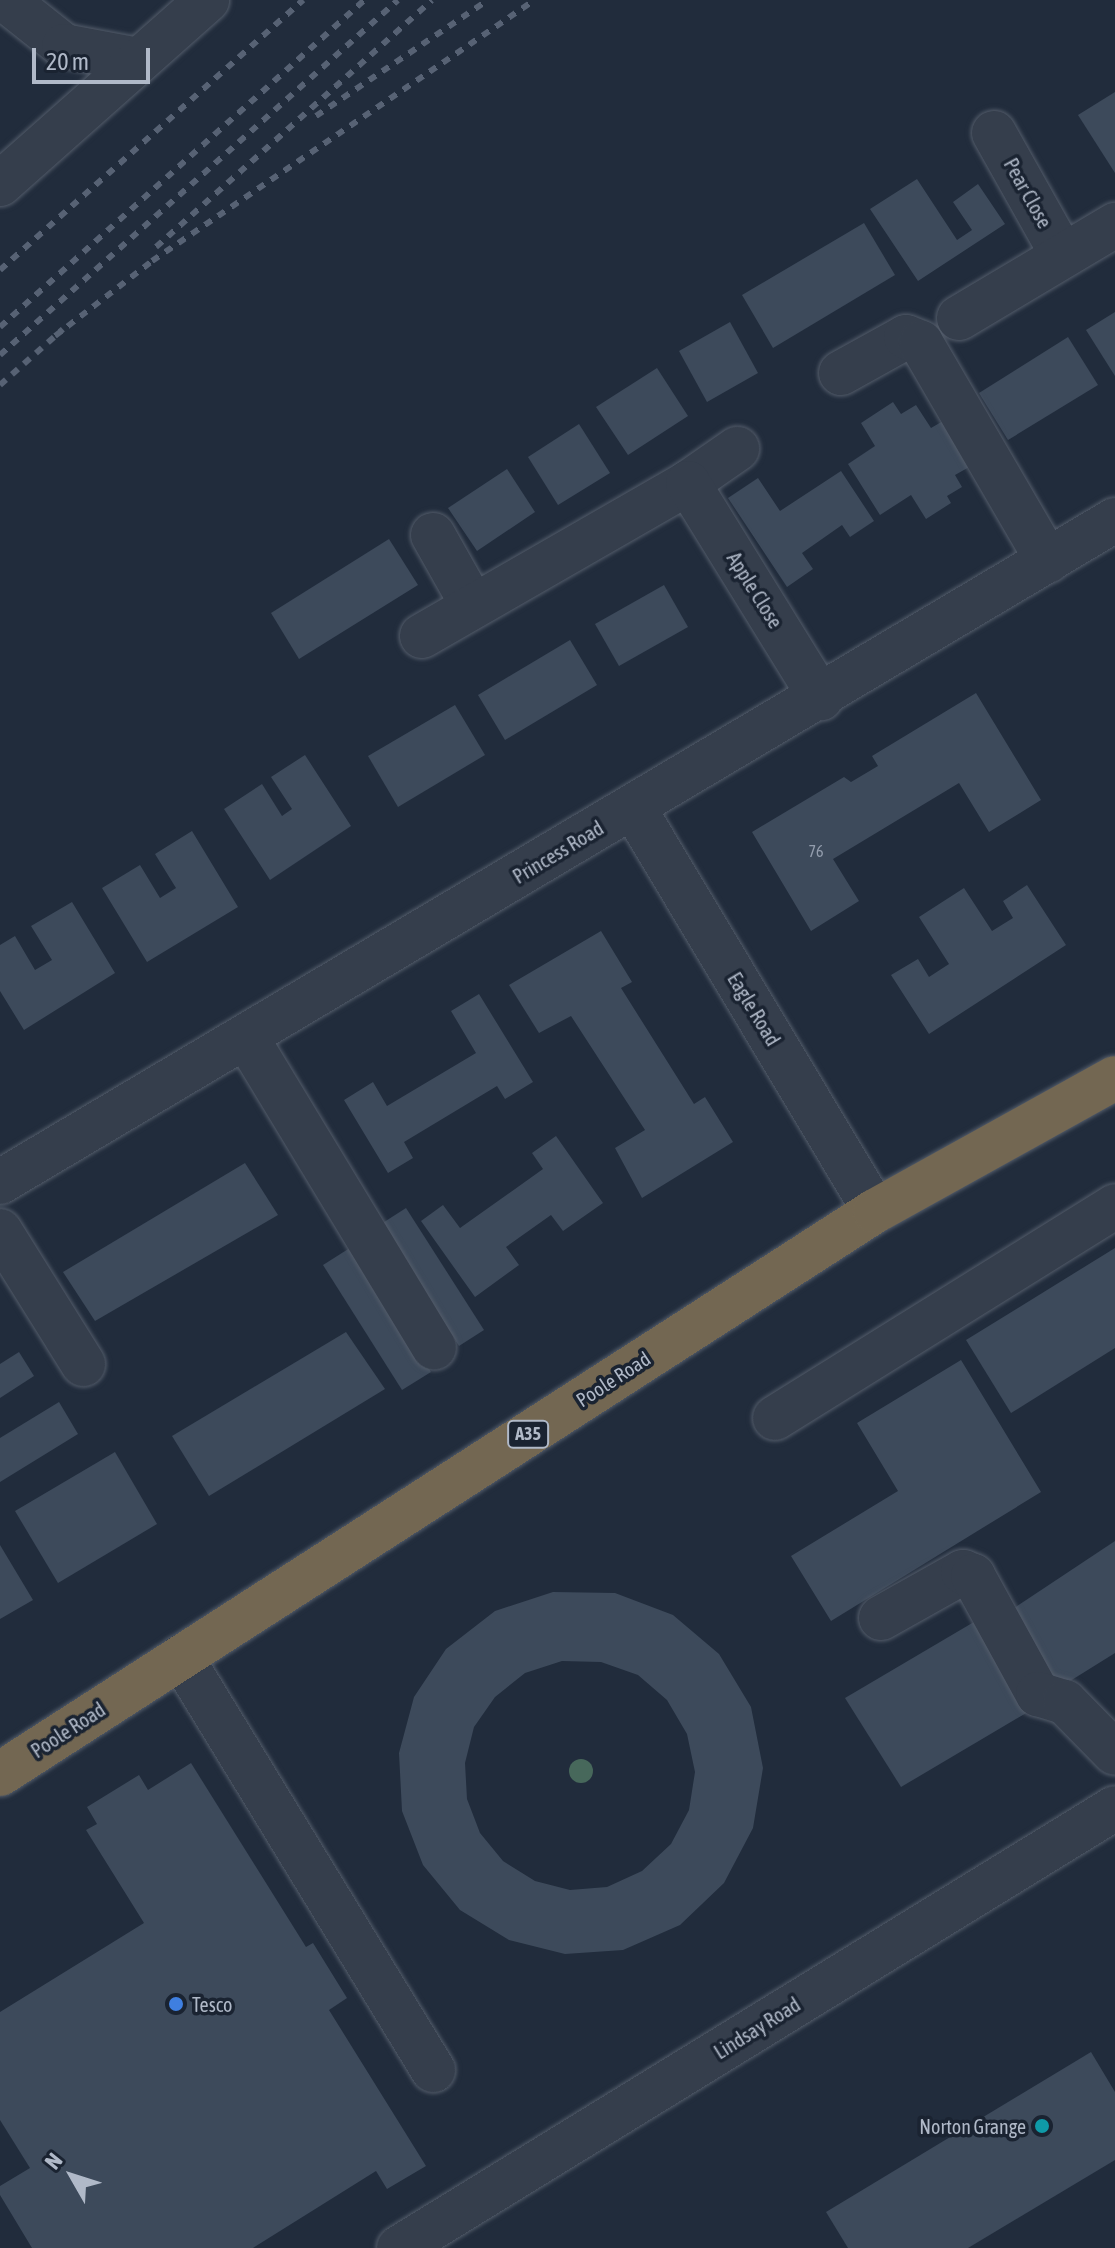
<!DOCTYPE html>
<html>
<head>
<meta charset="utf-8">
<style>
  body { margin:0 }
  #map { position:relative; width:1115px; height:2248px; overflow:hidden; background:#212c3c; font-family:"Asap Condensed",sans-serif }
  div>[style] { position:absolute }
  .building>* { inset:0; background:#3d4a5b }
  .roads { filter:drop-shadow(0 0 2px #535c6a) drop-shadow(0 0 2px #535c6a) }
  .minor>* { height:44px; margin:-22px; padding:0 22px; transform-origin:22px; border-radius:22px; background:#353e4c }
  .highway>* { height:44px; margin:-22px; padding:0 22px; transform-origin:22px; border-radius:22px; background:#736752 }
  .rail>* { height:6px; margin-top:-3px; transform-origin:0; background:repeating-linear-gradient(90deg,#576274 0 8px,transparent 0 16px) }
  .trees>* { width:24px; height:24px; margin:-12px; border-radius:50%; background:#47685b }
  .dots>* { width:22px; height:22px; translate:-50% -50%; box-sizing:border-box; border:4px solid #1a2331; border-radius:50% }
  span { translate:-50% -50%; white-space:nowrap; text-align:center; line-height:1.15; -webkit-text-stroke:7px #1a2331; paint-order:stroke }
  .number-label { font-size:16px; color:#939dad }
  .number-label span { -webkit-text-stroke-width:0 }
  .shield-label span { padding:2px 6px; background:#1a2331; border:2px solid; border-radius:6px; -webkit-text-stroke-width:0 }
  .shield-label { font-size:18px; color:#b0b9c8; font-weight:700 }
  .street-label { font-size:20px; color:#b0b9c8 }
  .poi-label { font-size:20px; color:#b0b9c8 }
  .left { translate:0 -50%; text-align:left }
  .right { translate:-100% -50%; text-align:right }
  .north { position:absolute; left:32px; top:2136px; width:80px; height:80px; -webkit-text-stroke:6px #1a2331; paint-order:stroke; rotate:309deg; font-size:22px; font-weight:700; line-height:32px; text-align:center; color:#b0b9c8 }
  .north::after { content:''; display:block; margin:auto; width:28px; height:36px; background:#b0b9c8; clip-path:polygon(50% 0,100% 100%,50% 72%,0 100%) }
  .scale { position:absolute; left:32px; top:48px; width:118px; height:36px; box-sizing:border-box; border:4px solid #b0b9c8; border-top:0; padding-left:10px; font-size:24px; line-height:28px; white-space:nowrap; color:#b0b9c8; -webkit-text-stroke:6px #1a2331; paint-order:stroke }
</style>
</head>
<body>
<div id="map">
  <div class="building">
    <div style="clip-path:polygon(1115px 92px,1115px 173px,1078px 115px)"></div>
    <div style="clip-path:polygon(917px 179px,957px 240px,972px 230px,953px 202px,978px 184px,1005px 224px,918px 281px,870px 209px)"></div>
    <div style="clip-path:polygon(864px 223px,895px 275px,773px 348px,742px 295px)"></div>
    <div style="clip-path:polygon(1115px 312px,1115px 376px,1086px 330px)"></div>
    <div style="clip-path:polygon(730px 322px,758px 373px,707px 402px,679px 351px)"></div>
    <div style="clip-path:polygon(1068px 337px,1098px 385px,1008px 440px,979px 393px)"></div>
    <div style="clip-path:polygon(657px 368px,688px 416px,628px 455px,596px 407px)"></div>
    <div style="clip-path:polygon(893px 402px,901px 414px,916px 405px,931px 428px,943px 421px,971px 466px,955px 475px,962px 487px,947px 496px,951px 503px,926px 519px,911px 495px,880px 515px,848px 464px,875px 446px,861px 423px)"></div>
    <div style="clip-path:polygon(579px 424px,610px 473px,558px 505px,528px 457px)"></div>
    <div style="clip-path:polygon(507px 469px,535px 512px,477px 551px,448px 508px)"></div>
    <div style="clip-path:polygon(841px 471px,874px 521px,850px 537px,842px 525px,802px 553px,813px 569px,787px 587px,728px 498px,758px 478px,780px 511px)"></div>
    <div style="clip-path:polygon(389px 539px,418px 585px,299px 659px,271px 613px)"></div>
    <div style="clip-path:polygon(664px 585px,688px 627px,619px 666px,595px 624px)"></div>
    <div style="clip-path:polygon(570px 640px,597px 685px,505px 740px,478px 695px)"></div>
    <div style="clip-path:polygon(976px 693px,1041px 800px,989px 832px,959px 783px,833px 859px,859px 901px,811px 931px,752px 832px,844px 777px,851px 782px,878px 766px,872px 756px)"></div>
    <div style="clip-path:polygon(455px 705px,485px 755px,398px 807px,368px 756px)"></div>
    <div style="clip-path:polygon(305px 755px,351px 826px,270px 880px,224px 809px,262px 784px,282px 816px,292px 809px,271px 777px)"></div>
    <div style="clip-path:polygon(192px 831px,238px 907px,147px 962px,102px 888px,140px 865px,160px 898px,176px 888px,155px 854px)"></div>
    <div style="clip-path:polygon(1027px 885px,1066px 945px,929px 1034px,891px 975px,918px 959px,929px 977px,949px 964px,919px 917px,964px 888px,992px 931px,1013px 918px,1003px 901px)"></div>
    <div style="clip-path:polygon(72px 902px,115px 973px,24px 1030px,0 991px,0 945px,15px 936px,35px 970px,52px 960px,31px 926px)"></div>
    <div style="clip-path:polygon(601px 931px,632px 982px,621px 988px,694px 1104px,705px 1097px,733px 1142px,642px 1198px,615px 1148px,645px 1130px,571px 1016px,539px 1033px,509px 985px)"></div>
    <div style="clip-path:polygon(479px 994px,533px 1082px,505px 1099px,497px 1086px,404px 1142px,413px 1158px,388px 1173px,344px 1100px,373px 1082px,387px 1106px,476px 1053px,451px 1011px)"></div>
    <div style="clip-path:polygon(556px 1136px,603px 1203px,563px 1231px,551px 1215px,506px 1247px,519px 1265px,475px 1297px,421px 1221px,443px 1205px,460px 1228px,543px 1169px,532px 1153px)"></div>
    <div style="clip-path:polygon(245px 1163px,278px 1215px,95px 1321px,63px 1272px)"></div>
    <div style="clip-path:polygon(406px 1208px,484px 1330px,459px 1346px,381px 1224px)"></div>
    <div style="clip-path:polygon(353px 1246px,431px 1372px,402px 1390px,323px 1265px)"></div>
    <div style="clip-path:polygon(1115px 1248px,1115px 1348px,1011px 1413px,966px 1340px)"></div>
    <div style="clip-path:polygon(346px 1332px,385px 1389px,209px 1496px,172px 1436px)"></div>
    <div style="clip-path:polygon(19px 1352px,34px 1376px,0 1398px,0 1364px)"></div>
    <div style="clip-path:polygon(961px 1360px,1041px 1492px,831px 1621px,791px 1556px,898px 1491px,857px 1423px)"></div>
    <div style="clip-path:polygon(59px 1402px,78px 1434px,0 1482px,0 1438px)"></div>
    <div style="clip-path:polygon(115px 1452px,157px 1524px,58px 1583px,15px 1511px)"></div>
    <div style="clip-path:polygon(1115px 1541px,1115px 1653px,1046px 1696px,999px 1618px)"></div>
    <div style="clip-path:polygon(0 1545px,33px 1600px,0 1619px)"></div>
    <div style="clip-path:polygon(evenodd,553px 1592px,615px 1593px,673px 1615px,719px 1654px,751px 1707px,763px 1768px,753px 1828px,724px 1883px,680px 1925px,623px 1950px,565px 1954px,509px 1940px,460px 1910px,423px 1865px,402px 1811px,399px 1753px,414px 1697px,446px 1649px,495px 1611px,553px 1592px,562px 1661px,601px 1662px,638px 1675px,667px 1700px,687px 1734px,695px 1772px,689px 1810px,671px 1844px,642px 1871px,607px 1887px,570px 1890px,535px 1881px,503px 1861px,480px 1833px,467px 1799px,465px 1763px,474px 1727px,495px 1697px,525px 1673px,562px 1661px)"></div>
    <div style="clip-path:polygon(979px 1619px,1033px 1709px,901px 1787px,845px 1698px)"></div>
    <div style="clip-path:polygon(191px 1763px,306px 1947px,313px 1943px,347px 1998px,329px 2010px,426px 2166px,387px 2189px,376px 2171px,253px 2248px,32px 2248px,0 2195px,0 2186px,30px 2168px,0 2120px,0 2012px,144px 1923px,86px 1830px,97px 1824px,87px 1807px,139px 1775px,148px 1790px)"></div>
    <div style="clip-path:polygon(1091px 2052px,1115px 2092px,1115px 2160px,968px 2248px,848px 2248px,826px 2212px)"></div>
  </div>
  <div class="roads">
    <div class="minor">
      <div style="left:6px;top:0;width:74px;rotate:38.4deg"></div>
      <div style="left:64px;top:46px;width:75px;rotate:10.7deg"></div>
      <div style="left:994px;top:133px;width:139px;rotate:60.7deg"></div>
      <div style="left:0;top:184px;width:277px;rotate:-41.6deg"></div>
      <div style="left:959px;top:318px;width:182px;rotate:-30.8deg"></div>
      <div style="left:841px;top:373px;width:74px;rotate:-29deg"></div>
      <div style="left:906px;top:337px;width:16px;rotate:22deg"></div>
      <div style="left:921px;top:343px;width:252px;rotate:59.8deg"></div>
      <div style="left:688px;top:483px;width:60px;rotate:-34.8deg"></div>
      <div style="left:433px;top:535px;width:81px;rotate:60.6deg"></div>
      <div style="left:422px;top:636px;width:307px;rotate:-29.9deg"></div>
      <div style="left:688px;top:483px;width:253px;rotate:58.3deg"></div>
      <div style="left:633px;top:807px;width:471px;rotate:59.1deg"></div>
      <div style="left:246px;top:1037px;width:363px;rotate:58.8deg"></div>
      <div style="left:0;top:1182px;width:1297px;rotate:-30.7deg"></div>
      <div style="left:0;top:1231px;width:157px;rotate:58deg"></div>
      <div style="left:775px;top:1418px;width:401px;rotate:-31.9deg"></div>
      <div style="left:881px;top:1618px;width:94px;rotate:-29.3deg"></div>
      <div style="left:963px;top:1572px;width:11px;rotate:22deg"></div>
      <div style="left:973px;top:1576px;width:135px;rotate:61.2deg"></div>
      <div style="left:1038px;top:1694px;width:28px;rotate:17deg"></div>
      <div style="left:1065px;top:1702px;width:71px;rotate:45.6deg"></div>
      <div style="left:181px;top:1657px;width:484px;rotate:58.6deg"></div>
      <div style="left:399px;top:2248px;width:840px;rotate:-31.57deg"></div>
    </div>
    <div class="highway">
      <div style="left:0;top:1774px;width:1040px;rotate:-32.76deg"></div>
      <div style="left:875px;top:1211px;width:274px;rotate:-29deg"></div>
    </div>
  </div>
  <div class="rail">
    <div style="left:316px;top:116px;width:207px;rotate:-34deg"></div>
    <div style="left:156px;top:247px;width:370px;rotate:-41.8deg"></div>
    <div style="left:0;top:270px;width:406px;rotate:-41.7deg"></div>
    <div style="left:0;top:327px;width:490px;rotate:-41.9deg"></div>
    <div style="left:55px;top:336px;width:123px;rotate:-37.7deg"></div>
    <div style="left:152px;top:261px;width:463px;rotate:-34.3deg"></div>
    <div style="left:0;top:355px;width:533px;rotate:-41.73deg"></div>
    <div style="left:0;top:385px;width:84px;rotate:-41.6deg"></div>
  </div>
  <div class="trees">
    <div style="left:581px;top:1771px"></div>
  </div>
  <div class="dots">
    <div style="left:176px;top:2004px;background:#3f7fe0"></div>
    <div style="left:1042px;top:2126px;background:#0f9aa8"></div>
  </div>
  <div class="number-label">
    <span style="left:816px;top:851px">76</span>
  </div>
  <div class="shield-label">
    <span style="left:528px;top:1434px">A35</span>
  </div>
  <div class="street-label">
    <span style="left:1028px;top:193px;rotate:61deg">Pear Close</span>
    <span style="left:755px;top:590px;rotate:58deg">Apple Close</span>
    <span style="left:558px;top:852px;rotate:-31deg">Princess Road</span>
    <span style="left:754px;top:1009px;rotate:59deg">Eagle Road</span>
    <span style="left:613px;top:1379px;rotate:-33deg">Poole Road</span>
    <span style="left:68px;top:1730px;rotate:-33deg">Poole Road</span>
    <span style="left:757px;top:2028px;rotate:-32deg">Lindsay Road</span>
  </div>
  <div class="poi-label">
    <span class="left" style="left:192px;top:2004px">Tesco</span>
    <span class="right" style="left:1026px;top:2126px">Norton Grange</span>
  </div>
  <div class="north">N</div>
  <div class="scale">20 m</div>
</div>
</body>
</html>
